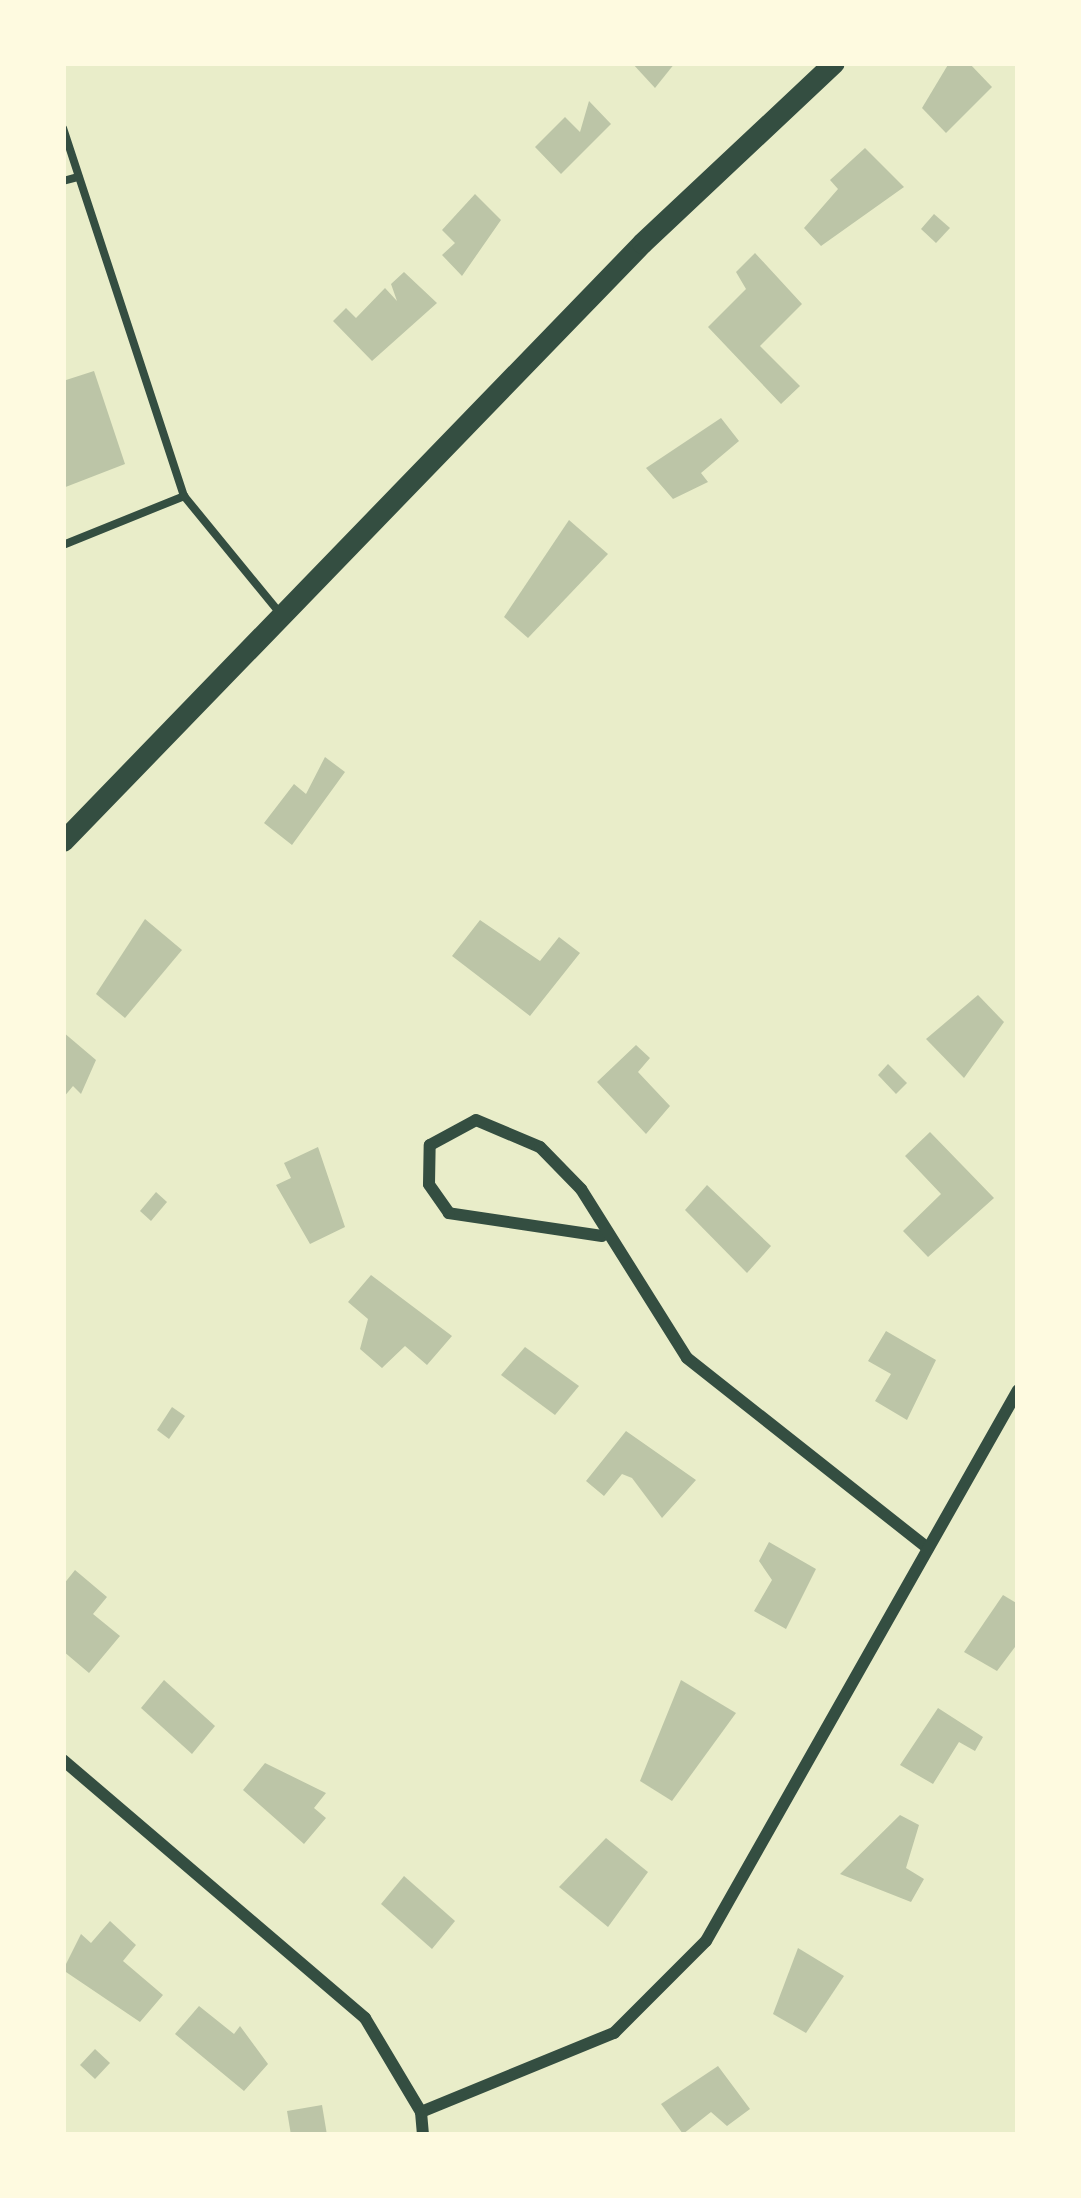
<!DOCTYPE html>
<html>
<head>
<meta charset="utf-8">
<style>
  body { margin:0 }
  #map { position:relative; width:1081px; height:2198px; overflow:hidden; background:#e9edc9; font-family:"Golos Text",sans-serif }
  div>[style] { position:absolute }
  .building>* { inset:0; background:#bcc5a7 }
  .service>* { height:8px; margin:-4px; padding:0 4px; transform-origin:4px; border-radius:4px; background:#344e41 }
  .minor>* { height:12px; margin:-6px; padding:0 6px; transform-origin:6px; border-radius:6px; background:#344e41 }
  .secondary>* { height:21px; margin:-10.5px; padding:0 10.5px; transform-origin:10.5px; border-radius:10.5px; background:#344e41 }
  span { translate:-50% -50%; white-space:nowrap; text-align:center; line-height:1.15; -webkit-text-stroke:12px #fefae0; paint-order:stroke }
  .frame { position:absolute; inset:0; border:66px solid #fefae0; pointer-events:none }
</style>
</head>
<body>
<div id="map">
  <div class="building">
    <div style="clip-path:polygon(632px 63px,675px 63px,655px 88px)"></div>
    <div style="clip-path:polygon(949px 63px,969px 63px,992px 87px,946px 133px,922px 108px)"></div>
    <div style="clip-path:polygon(589px 101px,611px 124px,561px 174px,535px 147px,565px 117px,580px 132px)"></div>
    <div style="clip-path:polygon(865px 148px,904px 187px,821px 246px,804px 228px,838px 189px,830px 180px)"></div>
    <div style="clip-path:polygon(475px 194px,501px 220px,462px 276px,442px 255px,455px 243px,442px 230px)"></div>
    <div style="clip-path:polygon(934px 214px,950px 228px,936px 243px,921px 229px)"></div>
    <div style="clip-path:polygon(755px 253px,802px 304px,760px 346px,800px 386px,781px 404px,708px 327px,746px 289px,736px 272px)"></div>
    <div style="clip-path:polygon(404px 272px,437px 303px,372px 361px,333px 321px,346px 308px,356px 318px,385px 288px,397px 301px,391px 284px)"></div>
    <div style="clip-path:polygon(94px 371px,125px 464px,63px 488px,63px 381px)"></div>
    <div style="clip-path:polygon(721px 418px,739px 441px,701px 473px,708px 482px,673px 499px,646px 468px)"></div>
    <div style="clip-path:polygon(569px 520px,608px 554px,528px 638px,504px 617px)"></div>
    <div style="clip-path:polygon(325px 757px,345px 772px,292px 845px,264px 823px,294px 784px,306px 794px)"></div>
    <div style="clip-path:polygon(145px 919px,182px 950px,125px 1018px,96px 994px)"></div>
    <div style="clip-path:polygon(480px 920px,540px 961px,559px 937px,580px 953px,530px 1016px,452px 956px)"></div>
    <div style="clip-path:polygon(978px 995px,1004px 1022px,964px 1078px,926px 1039px)"></div>
    <div style="clip-path:polygon(63px 1032px,96px 1060px,81px 1094px,73px 1086px,63px 1098px)"></div>
    <div style="clip-path:polygon(636px 1045px,650px 1058px,638px 1072px,670px 1106px,646px 1134px,597px 1082px)"></div>
    <div style="clip-path:polygon(888px 1064px,907px 1083px,896px 1094px,878px 1075px)"></div>
    <div style="clip-path:polygon(930px 1132px,994px 1198px,928px 1257px,903px 1231px,941px 1194px,905px 1156px)"></div>
    <div style="clip-path:polygon(318px 1147px,345px 1227px,310px 1244px,276px 1185px,291px 1178px,284px 1163px)"></div>
    <div style="clip-path:polygon(707px 1185px,771px 1246px,747px 1273px,685px 1210px)"></div>
    <div style="clip-path:polygon(156px 1192px,167px 1202px,151px 1221px,140px 1211px)"></div>
    <div style="clip-path:polygon(371px 1275px,452px 1336px,427px 1365px,405px 1346px,382px 1368px,360px 1349px,368px 1319px,348px 1302px)"></div>
    <div style="clip-path:polygon(886px 1331px,936px 1360px,907px 1420px,875px 1401px,891px 1374px,868px 1361px)"></div>
    <div style="clip-path:polygon(525px 1347px,579px 1386px,555px 1415px,501px 1375px)"></div>
    <div style="clip-path:polygon(172px 1407px,185px 1416px,169px 1439px,157px 1430px)"></div>
    <div style="clip-path:polygon(626px 1431px,696px 1480px,662px 1518px,632px 1478px,622px 1474px,604px 1496px,586px 1481px)"></div>
    <div style="clip-path:polygon(769px 1542px,816px 1569px,786px 1629px,754px 1611px,772px 1580px,759px 1561px)"></div>
    <div style="clip-path:polygon(75px 1570px,107px 1597px,93px 1614px,120px 1636px,89px 1673px,63px 1651px,63px 1585px)"></div>
    <div style="clip-path:polygon(1003px 1595px,1018px 1604px,1018px 1643px,997px 1671px,964px 1652px)"></div>
    <div style="clip-path:polygon(164px 1680px,215px 1726px,192px 1754px,141px 1708px)"></div>
    <div style="clip-path:polygon(681px 1680px,736px 1713px,672px 1801px,640px 1781px)"></div>
    <div style="clip-path:polygon(938px 1708px,983px 1737px,975px 1751px,959px 1742px,933px 1784px,900px 1765px)"></div>
    <div style="clip-path:polygon(265px 1763px,326px 1793px,314px 1808px,326px 1818px,304px 1844px,243px 1790px)"></div>
    <div style="clip-path:polygon(900px 1815px,919px 1825px,906px 1868px,924px 1879px,911px 1902px,840px 1874px)"></div>
    <div style="clip-path:polygon(606px 1838px,648px 1872px,608px 1927px,559px 1887px)"></div>
    <div style="clip-path:polygon(404px 1876px,455px 1921px,432px 1949px,381px 1904px)"></div>
    <div style="clip-path:polygon(110px 1921px,136px 1945px,123px 1961px,163px 1995px,140px 2022px,63px 1970px,81px 1934px,91px 1943px)"></div>
    <div style="clip-path:polygon(798px 1948px,844px 1976px,806px 2033px,773px 2014px)"></div>
    <div style="clip-path:polygon(199px 2006px,234px 2034px,240px 2026px,268px 2064px,244px 2091px,175px 2034px)"></div>
    <div style="clip-path:polygon(95px 2049px,110px 2063px,95px 2079px,80px 2065px)"></div>
    <div style="clip-path:polygon(718px 2066px,750px 2109px,727px 2126px,711px 2112px,683px 2134px,661px 2104px)"></div>
    <div style="clip-path:polygon(322px 2105px,327px 2135px,291px 2135px,287px 2111px)"></div>
  </div>
  <div class="service">
    <div style="left:63px;top:128px;width:387px;rotate:71.8deg"></div>
    <div style="left:63px;top:181px;width:16px;rotate:-15deg"></div>
    <div style="left:63px;top:545px;width:131px;rotate:-22deg"></div>
    <div style="left:184px;top:496px;width:149px;rotate:50.7deg"></div>
  </div>
  <div class="minor">
    <div style="left:602px;top:1236px;width:155px;rotate:-171.5deg"></div>
    <div style="left:449px;top:1213px;width:35px;rotate:-125deg"></div>
    <div style="left:429px;top:1184px;width:39px;rotate:-89deg"></div>
    <div style="left:430px;top:1145px;width:52px;rotate:-28.5deg"></div>
    <div style="left:476px;top:1120px;width:69px;rotate:22.9deg"></div>
    <div style="left:540px;top:1147px;width:59px;rotate:45.7deg"></div>
    <div style="left:581px;top:1189px;width:199px;rotate:57.9deg"></div>
    <div style="left:687px;top:1358px;width:307px;rotate:38.3deg"></div>
    <div style="left:63px;top:1760px;width:397px;rotate:40.5deg"></div>
    <div style="left:365px;top:2018px;width:109px;rotate:59.2deg"></div>
    <div style="left:421px;top:2112px;width:23px;rotate:85deg"></div>
    <div style="left:421px;top:2112px;width:209px;rotate:-22.3deg"></div>
    <div style="left:614px;top:2033px;width:130px;rotate:-45deg"></div>
    <div style="left:706px;top:1941px;width:633px;rotate:-60.48deg"></div>
  </div>
  <div class="secondary">
    <div style="left:63px;top:841px;width:832px;rotate:-45.92deg"></div>
    <div style="left:642px;top:243px;width:263px;rotate:-43.2deg"></div>
  </div>
  <div class="frame"></div>
</div>
</body>
</html>
